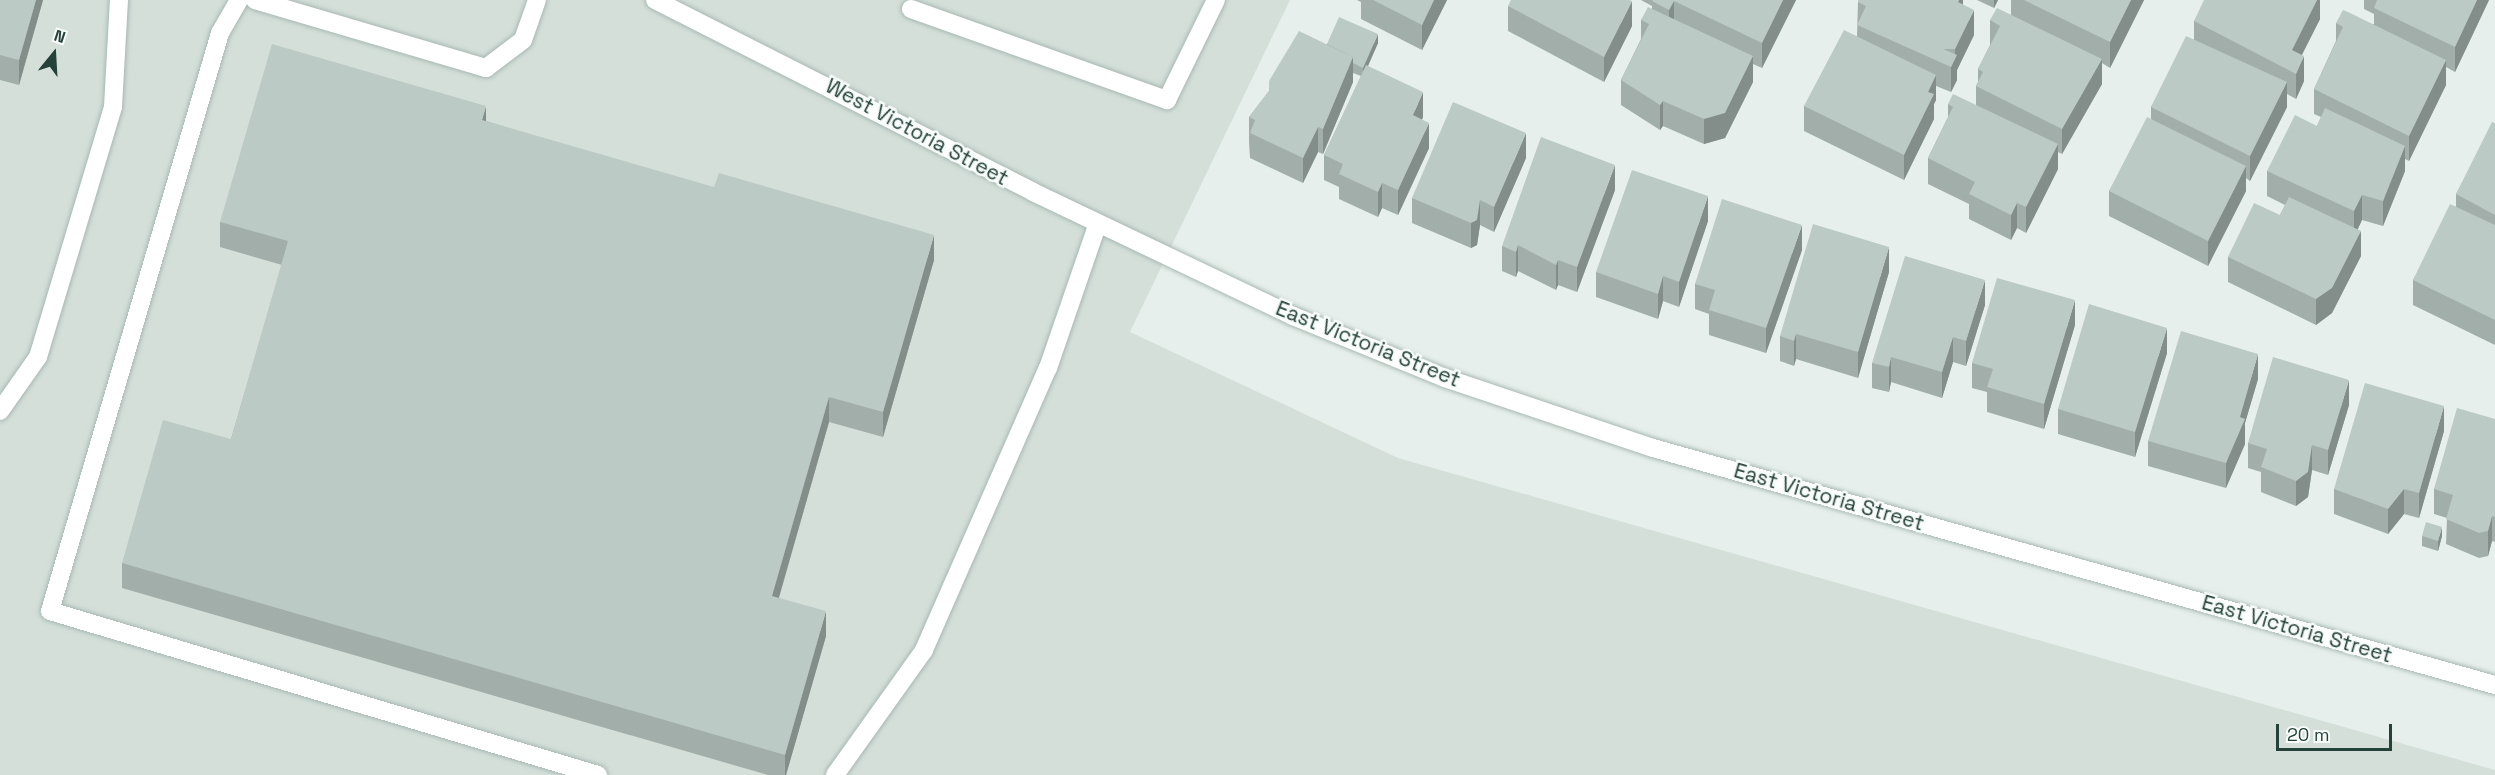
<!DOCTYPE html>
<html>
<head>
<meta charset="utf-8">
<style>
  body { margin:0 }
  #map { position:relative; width:2495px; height:775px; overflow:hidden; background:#e6efeb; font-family:"Space Grotesk",sans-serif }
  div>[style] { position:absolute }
  .built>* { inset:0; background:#d4dfda }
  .roads { filter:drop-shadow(0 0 2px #a8b8b2) drop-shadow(0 0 2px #a8b8b2) }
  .minor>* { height:18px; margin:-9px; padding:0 9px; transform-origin:9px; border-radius:9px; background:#fff }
  .wall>* { inset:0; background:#a1aea9 }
  .shaded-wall>* { inset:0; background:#838d89 }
  .building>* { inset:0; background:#bbcac4 }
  span { translate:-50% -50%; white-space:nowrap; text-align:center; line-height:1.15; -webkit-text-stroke:5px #f7fbf9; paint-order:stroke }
  .street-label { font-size:21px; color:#24423a }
  .north { position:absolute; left:24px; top:24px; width:60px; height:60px; -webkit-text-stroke:4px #f7fbf9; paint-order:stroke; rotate:18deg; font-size:16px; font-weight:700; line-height:24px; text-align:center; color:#24423a }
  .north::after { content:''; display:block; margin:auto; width:21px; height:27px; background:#24423a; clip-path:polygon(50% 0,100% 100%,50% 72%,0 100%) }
  .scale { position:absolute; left:2276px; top:724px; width:116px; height:27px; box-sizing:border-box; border:3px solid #24423a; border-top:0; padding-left:8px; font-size:18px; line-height:21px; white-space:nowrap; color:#24423a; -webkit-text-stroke:4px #f7fbf9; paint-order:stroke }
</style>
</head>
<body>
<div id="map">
  <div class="built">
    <div style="clip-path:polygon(0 0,1290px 0,1130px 332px,1398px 458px,2495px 770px,2495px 775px,0 775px)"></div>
  </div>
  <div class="roads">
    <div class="minor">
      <div style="left:239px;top:0;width:38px;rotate:120deg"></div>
      <div style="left:220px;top:33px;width:602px;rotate:106.39deg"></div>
      <div style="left:50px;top:611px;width:572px;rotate:16.66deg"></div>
      <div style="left:255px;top:0;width:241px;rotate:16.4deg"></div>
      <div style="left:486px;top:68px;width:46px;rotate:-37.1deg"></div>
      <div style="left:523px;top:40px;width:42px;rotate:-70.7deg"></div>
      <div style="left:655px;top:0;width:424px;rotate:26.9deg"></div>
      <div style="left:1033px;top:192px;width:288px;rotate:25.5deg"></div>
      <div style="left:1293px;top:316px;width:164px;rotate:22.2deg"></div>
      <div style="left:1445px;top:378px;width:219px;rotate:18.6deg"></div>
      <div style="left:1653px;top:448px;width:875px;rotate:15.72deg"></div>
      <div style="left:911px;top:9px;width:272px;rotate:19.6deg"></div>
      <div style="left:1167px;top:100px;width:111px;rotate:-63.9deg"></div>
      <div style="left:0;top:411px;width:66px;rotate:-54.9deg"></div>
      <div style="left:38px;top:357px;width:261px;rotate:-73.3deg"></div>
      <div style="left:113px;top:107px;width:107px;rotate:-86.8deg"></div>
      <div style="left:835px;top:775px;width:153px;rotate:-54.5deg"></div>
      <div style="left:924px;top:650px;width:308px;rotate:-66.3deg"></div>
      <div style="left:1048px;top:368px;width:153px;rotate:-71deg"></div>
    </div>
  </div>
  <div class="wall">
    <div style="clip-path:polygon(0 0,43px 0,19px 85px,0 80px)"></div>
    <div style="clip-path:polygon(1357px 0,1447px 0,1422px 50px,1361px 19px,1361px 2px)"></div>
    <div style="clip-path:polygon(1641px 0,1796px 0,1762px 68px,1753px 64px,1753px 82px,1725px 138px,1704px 144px,1663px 126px,1660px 130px,1621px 105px,1621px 80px,1641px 39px,1641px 20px,1652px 9px,1652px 6px)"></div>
    <div style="clip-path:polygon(1963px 0,1963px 5px,1974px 35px,1957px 70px,1957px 80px,1951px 92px,1936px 86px,1936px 100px,1934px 104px,1934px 119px,1904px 180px,1804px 131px,1804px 106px,1857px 36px,1858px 2px)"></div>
    <div style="clip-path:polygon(1977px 0,1998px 0,1994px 8px)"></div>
    <div style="clip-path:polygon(2011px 0,2144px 0,2110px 68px,2102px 63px,2102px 84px,2062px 154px,2058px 152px,2058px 169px,2026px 233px,2017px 228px,2011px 240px,1969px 219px,1969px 204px,1928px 184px,1928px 158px,1948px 117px,1948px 104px,1976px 105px,1976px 86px,1978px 82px,1978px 69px,1990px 45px,1990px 20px,2011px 15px)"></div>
    <div style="clip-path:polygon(2320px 0,2320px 19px,2302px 55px,2304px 81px,2296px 99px,2287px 94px,2287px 107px,2250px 181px,2246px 178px,2246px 191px,2208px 266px,2109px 216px,2109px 191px,2151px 119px,2151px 107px,2194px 39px,2194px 21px)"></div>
    <div style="clip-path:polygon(2364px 0,2489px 0,2455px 72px,2446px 67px,2446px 85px,2409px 161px,2405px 159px,2405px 171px,2383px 226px,2362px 220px,2358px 229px,2361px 256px,2332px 313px,2316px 325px,2228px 282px,2228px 257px,2280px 215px,2285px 205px,2267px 196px,2267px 171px,2317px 126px,2321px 117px,2314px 114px,2314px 89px,2336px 41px,2336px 23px,2374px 24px,2374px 14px,2364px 9px)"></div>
    <div style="clip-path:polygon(1508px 6px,1632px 26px,1604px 82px,1508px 31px)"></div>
    <div style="clip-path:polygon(1378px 43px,1368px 66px,1423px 117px,1422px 120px,1429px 148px,1398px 215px,1382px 208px,1378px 217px,1339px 199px,1339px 187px,1324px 180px,1324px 155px,1361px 76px,1353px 73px,1353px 82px,1323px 154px,1318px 152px,1303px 183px,1250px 158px,1249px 142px,1249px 117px,1269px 91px,1327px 44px)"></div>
    <div style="clip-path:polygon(486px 121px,934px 260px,883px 437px,829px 422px,779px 598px,826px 636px,786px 775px,768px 775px,122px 588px,122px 563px,231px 439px,282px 265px,220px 247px,220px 222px)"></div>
    <div style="clip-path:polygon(2495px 123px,2495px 345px,2413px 305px,2413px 280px,2456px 206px,2456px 194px)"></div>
    <div style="clip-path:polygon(1526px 158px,1494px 232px,1480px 225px,1477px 245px,1471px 248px,1412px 223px,1412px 198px)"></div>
    <div style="clip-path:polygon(1615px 190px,1577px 292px,1558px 285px,1556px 290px,1518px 271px,1516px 277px,1502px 271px,1502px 246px)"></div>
    <div style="clip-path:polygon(1708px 221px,1679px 307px,1663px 301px,1658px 319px,1596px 297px,1596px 272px)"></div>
    <div style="clip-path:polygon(1802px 250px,1766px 353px,1709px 335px,1709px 314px,1695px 309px,1695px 284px)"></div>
    <div style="clip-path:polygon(1889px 272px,1858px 378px,1796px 359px,1794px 366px,1780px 361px,1780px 336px)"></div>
    <div style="clip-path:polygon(1985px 305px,1966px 366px,1953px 362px,1942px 398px,1891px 382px,1889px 392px,1872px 388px,1872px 363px)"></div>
    <div style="clip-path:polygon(2075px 325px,2044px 429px,1987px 412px,1987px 392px,1972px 388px,1972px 363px)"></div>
    <div style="clip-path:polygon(2167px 353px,2135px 457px,2058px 434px,2058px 409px)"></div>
    <div style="clip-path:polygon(2258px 379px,2245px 423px,2245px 444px,2226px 488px,2148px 466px,2148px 441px)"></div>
    <div style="clip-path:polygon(2349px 405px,2328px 475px,2312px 470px,2308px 497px,2296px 506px,2261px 492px,2261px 472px,2248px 468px,2248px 443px)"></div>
    <div style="clip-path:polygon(2495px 419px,2495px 542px,2492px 541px,2488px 556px,2479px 558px,2446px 544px,2447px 518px,2434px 514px,2434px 489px)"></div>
    <div style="clip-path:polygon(2444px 431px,2419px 518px,2404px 514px,2388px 534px,2334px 514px,2334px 489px)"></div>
    <div style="clip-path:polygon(2422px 536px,2442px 536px,2438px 551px,2422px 546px)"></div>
  </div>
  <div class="shaded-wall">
    <div style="clip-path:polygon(36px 0,43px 0,19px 85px,19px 60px)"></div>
    <div style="clip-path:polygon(1434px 0,1447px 0,1422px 50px,1422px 25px)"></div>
    <div style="clip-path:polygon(1783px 0,1796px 0,1762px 68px,1762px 43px)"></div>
    <div style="clip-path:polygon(1959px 0,1963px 0,1963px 16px,1958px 2px)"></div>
    <div style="clip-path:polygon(1994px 0,1998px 0,1994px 8px)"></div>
    <div style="clip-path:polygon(2131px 0,2144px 0,2110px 68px,2110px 42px)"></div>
    <div style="clip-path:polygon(2317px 0,2320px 0,2320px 19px,2293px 72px,2292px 50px)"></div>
    <div style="clip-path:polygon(2477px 0,2489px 0,2455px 72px,2455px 47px)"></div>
    <div style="clip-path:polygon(1632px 1px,1632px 26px,1604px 82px,1604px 57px)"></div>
    <div style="clip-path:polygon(1674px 1px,1674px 26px,1669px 35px,1669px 10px)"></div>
    <div style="clip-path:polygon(1974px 10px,1974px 35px,1957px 70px,1957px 80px,1951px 92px,1951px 67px,1955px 59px,1955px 49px)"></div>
    <div style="clip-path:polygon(1378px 34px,1378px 43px,1363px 77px,1363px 68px)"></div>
    <div style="clip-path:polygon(1753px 56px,1753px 82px,1725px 138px,1704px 144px,1704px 119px)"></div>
    <div style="clip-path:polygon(2304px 56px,2304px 81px,2296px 99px,2296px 74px)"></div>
    <div style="clip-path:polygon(1353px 57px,1353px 82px,1323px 154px,1323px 129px)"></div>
    <div style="clip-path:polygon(2102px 59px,2102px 84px,2062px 154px,2062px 129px)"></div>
    <div style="clip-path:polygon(2446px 60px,2446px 85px,2409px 161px,2409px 136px)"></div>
    <div style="clip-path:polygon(1936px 75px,1936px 100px,1934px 104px,1934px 119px,1904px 180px,1904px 155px,1928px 92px)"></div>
    <div style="clip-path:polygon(2287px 82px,2287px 107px,2250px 181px,2250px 156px)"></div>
    <div style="clip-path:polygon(1423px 92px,1423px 117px,1413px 140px,1413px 115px)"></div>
    <div style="clip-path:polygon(1663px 101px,1663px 126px,1660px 130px,1660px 105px)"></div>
    <div style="clip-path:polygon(486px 106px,486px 131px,482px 120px)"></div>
    <div style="clip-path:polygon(1429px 123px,1429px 148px,1398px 215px,1398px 190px)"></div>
    <div style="clip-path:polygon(1318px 127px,1318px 152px,1303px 183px,1303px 158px)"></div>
    <div style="clip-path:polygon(1526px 133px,1526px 158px,1494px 232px,1494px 207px)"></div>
    <div style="clip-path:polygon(2058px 144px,2058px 169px,2026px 233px,2026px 207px)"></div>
    <div style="clip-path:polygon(2405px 146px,2405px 171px,2383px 226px,2383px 201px)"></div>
    <div style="clip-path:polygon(1615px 165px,1615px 190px,1577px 292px,1577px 267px)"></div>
    <div style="clip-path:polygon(2246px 166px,2246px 191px,2208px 266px,2208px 241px)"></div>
    <div style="clip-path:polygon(1382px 183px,1382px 208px,1378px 217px,1378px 192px)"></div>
    <div style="clip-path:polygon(2362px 195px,2362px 220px,2354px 236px,2354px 211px)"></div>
    <div style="clip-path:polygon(1708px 196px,1708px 221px,1679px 307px,1679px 282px)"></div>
    <div style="clip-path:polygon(1480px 200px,1480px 225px,1477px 245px,1471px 248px,1471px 223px)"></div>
    <div style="clip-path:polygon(2017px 203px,2017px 228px,2011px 240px,2011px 215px)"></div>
    <div style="clip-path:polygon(1802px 225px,1802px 250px,1766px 353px,1766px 328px)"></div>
    <div style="clip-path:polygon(2361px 231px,2361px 256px,2332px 313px,2316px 325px,2316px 299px)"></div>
    <div style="clip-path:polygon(934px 235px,934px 260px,883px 437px,883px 412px)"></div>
    <div style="clip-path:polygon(1518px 245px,1518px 271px,1516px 277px,1516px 252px)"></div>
    <div style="clip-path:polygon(1889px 247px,1889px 272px,1858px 378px,1858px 352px)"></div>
    <div style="clip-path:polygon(1558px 260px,1558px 285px,1556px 290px,1556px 265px)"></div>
    <div style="clip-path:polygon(1663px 276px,1663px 301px,1658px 319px,1658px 294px)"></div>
    <div style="clip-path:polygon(1985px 280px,1985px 305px,1966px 366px,1966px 341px)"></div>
    <div style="clip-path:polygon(2075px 300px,2075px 325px,2044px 429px,2044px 404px)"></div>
    <div style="clip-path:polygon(2167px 328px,2167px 353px,2135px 457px,2135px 432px)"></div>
    <div style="clip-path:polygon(1796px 334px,1796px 359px,1794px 366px,1794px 341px)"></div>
    <div style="clip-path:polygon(1953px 337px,1953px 362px,1942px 398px,1942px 372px)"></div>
    <div style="clip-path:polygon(2258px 354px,2258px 379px,2245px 423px,2245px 444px,2226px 488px,2226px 463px)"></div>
    <div style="clip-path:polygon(1891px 357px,1891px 382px,1889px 392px,1889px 367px)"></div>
    <div style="clip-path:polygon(2349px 380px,2349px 405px,2328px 475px,2328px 450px)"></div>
    <div style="clip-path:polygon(829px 397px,829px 422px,772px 621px,772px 596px)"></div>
    <div style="clip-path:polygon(2444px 406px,2444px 431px,2419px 518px,2419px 493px)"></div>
    <div style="clip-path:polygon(2312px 445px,2312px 470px,2308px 497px,2296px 506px,2296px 481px)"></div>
    <div style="clip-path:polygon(2404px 489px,2404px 514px,2388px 534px,2388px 509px)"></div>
    <div style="clip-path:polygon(2492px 516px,2492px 541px,2488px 556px,2488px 531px)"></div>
    <div style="clip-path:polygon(2442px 527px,2442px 536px,2438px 551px,2438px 541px)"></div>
    <div style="clip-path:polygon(826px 611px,826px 636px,786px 775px,785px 775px,785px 755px)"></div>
  </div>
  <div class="building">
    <div style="clip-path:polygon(0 0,36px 0,19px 60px,0 55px)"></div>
    <div style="clip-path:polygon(1373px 0,1434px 0,1422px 25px)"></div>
    <div style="clip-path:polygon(1511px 0,1629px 0,1632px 1px,1604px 57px,1508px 6px)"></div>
    <div style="clip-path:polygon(1653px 0,1783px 0,1762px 43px,1674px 1px,1669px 10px,1652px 1px)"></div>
    <div style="clip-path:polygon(1858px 0,1959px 0,1958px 2px,1974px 10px,1955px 49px,1943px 49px,1957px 55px,1951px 67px,1857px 25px,1866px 6px,1858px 2px)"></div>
    <div style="clip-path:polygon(2024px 0,2131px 0,2110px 42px)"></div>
    <div style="clip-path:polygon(2204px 0,2317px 0,2292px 50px,2304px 56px,2296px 74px,2194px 21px)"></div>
    <div style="clip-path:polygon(2377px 0,2477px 0,2455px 47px,2374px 8px)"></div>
    <div style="clip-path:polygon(1648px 7px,1753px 56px,1725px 113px,1704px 119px,1663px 101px,1660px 105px,1621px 80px,1649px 24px,1641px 20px)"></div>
    <div style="clip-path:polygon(1997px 8px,2102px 59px,2062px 129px,1976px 86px,1983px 72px,1978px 69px,2000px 26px,1990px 20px)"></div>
    <div style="clip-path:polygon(2343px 10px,2350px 13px,2446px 60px,2409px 136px,2314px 89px,2343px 27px,2336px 23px)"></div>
    <div style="clip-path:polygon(1339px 17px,1378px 34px,1363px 68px,1353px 63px,1353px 57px,1327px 44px)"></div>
    <div style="clip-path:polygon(1844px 30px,1936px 75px,1928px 92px,1934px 94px,1904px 155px,1804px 106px)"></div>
    <div style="clip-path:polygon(1299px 31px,1353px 57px,1323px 129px,1318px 127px,1303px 158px,1250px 133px,1255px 120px,1249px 117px,1269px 91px,1269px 81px)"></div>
    <div style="clip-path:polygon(2186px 36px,2287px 82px,2250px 156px,2151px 107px)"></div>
    <div style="clip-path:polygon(272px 44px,486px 106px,482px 120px,714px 187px,719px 173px,934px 235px,883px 412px,829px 397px,772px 596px,826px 611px,785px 755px,122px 563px,163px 420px,231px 439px,288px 241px,220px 222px)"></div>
    <div style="clip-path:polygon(1366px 65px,1423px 92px,1413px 115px,1429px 123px,1398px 190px,1382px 183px,1378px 192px,1339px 174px,1343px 164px,1324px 155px)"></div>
    <div style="clip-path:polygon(1953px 94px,2058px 144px,2026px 207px,2017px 203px,2011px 215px,1969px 194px,1975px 182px,1928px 158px,1953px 107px,1948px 104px)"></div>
    <div style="clip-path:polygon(1453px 102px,1526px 133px,1494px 207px,1480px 200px,1477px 220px,1471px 223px,1412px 198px)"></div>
    <div style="clip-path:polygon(2325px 108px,2405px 146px,2383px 201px,2362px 195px,2354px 211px,2267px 171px,2295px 115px,2317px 126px)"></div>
    <div style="clip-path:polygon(2147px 117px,2246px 166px,2208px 241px,2109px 191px)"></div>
    <div style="clip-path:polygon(2492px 122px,2495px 123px,2495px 215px,2456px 194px)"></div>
    <div style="clip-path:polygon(1541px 137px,1615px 165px,1577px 267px,1558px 260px,1556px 265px,1518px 245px,1516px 252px,1502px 246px)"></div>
    <div style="clip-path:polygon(1632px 170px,1708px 196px,1679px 282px,1663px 276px,1658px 294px,1596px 272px)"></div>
    <div style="clip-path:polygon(2289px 197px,2361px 231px,2332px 288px,2316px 299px,2228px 257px,2254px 203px,2280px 215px)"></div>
    <div style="clip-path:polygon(1722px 199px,1802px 225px,1766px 328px,1709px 310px,1715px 290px,1695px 284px)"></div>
    <div style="clip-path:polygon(2450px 204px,2495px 225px,2495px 320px,2413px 280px)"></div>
    <div style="clip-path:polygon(1813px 224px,1889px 247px,1858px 352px,1796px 334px,1794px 341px,1780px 336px)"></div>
    <div style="clip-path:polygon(1905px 256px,1985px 280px,1966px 341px,1953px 337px,1942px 372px,1891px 357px,1889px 367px,1872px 363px)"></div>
    <div style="clip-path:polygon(1997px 278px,2075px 300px,2044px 404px,1987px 387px,1993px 369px,1972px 363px)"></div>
    <div style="clip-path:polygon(2089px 304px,2167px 328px,2135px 432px,2058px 409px)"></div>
    <div style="clip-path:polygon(2181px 331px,2258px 354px,2240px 417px,2245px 419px,2226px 463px,2148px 441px)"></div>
    <div style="clip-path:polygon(2273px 357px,2349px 380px,2328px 450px,2312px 445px,2308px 472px,2296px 481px,2261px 467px,2267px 449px,2248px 443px)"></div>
    <div style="clip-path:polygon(2365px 383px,2444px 406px,2419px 493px,2404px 489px,2388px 509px,2334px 489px)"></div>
    <div style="clip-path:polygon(2457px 408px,2495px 419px,2495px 517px,2492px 516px,2488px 531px,2479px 533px,2446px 519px,2453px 495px,2434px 489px)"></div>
    <div style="clip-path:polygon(2426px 522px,2442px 527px,2438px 541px,2422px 536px)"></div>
  </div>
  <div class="street-label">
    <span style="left:917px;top:132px;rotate:28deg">West Victoria Street</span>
    <span style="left:1368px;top:344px;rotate:22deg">East Victoria Street</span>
    <span style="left:1829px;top:497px;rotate:16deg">East Victoria Street</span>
    <span style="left:2297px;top:629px;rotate:16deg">East Victoria Street</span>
  </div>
  <div class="north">N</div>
  <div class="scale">20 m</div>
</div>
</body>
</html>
